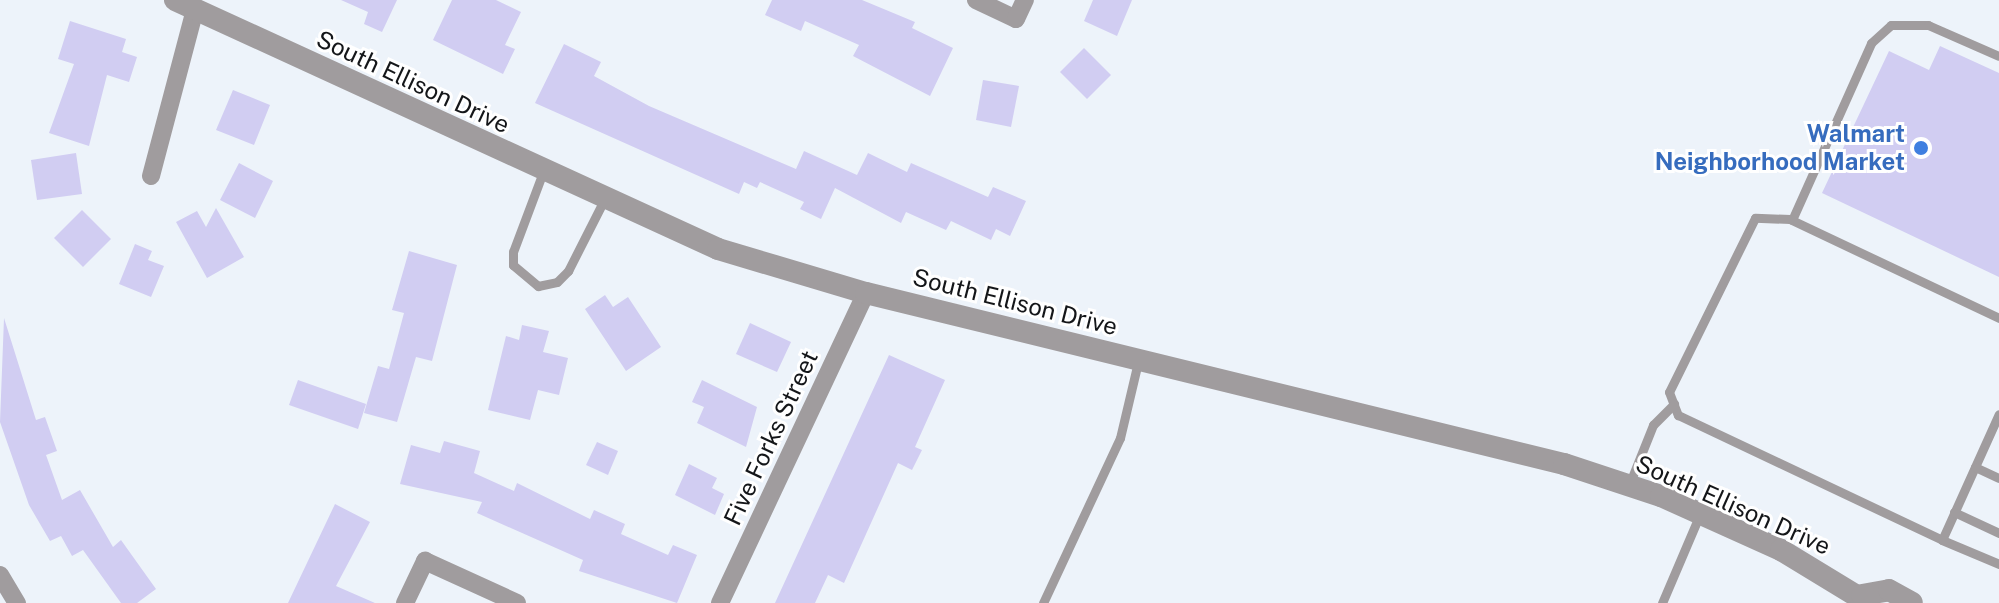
<!DOCTYPE html>
<html>
<head>
<meta charset="utf-8">
<style>
  body { margin:0 }
  #map { position:relative; width:1999px; height:603px; overflow:hidden; background:#edf3fa; font-family:"Public Sans",sans-serif }
  div>[style] { position:absolute }
  .building>* { inset:0; background:#d1cdf2 }
  .service>* { height:9px; margin:-4.5px; padding:0 4.5px; transform-origin:4.5px; border-radius:4.5px; background:#a09c9e }
  .minor>* { height:18px; margin:-9px; padding:0 9px; transform-origin:9px; border-radius:9px; background:#a09c9e }
  .tertiary>* { height:22px; margin:-11px; padding:0 11px; transform-origin:11px; border-radius:11px; background:#a09c9e }
  .dots>* { width:22px; height:22px; translate:-50% -50%; box-sizing:border-box; border:4px solid #fff; border-radius:50% }
  span { translate:-50% -50%; white-space:nowrap; text-align:center; line-height:1.15; -webkit-text-stroke:6px #fff; paint-order:stroke }
  .street-label { font-size:24px; color:#141619 }
  .shop-label { font-size:24px; color:#366cbe; font-weight:700 }
  .right { translate:-100% -50%; text-align:right }
</style>
</head>
<body>
<div id="map">
  <div class="building">
    <div style="clip-path:polygon(341px 0,397px 0,382px 32px,364px 24px,368px 12px)"></div>
    <div style="clip-path:polygon(452px 0,496px 0,521px 12px,505px 45px,515px 49px,503px 74px,433px 40px)"></div>
    <div style="clip-path:polygon(772px 0,862px 0,915px 22px,912px 28px,953px 48px,930px 96px,853px 56px,859px 45px,805px 21px,801px 31px,765px 15px)"></div>
    <div style="clip-path:polygon(1093px 0,1132px 0,1117px 36px,1084px 21px)"></div>
    <div style="clip-path:polygon(70px 21px,126px 39px,122px 52px,137px 57px,129px 82px,107px 75px,89px 146px,49px 133px,74px 64px,58px 59px)"></div>
    <div style="clip-path:polygon(564px 44px,601px 62px,594px 76px,649px 106px,796px 169px,804px 151px,857px 175px,868px 153px,907px 172px,911px 163px,988px 197px,993px 187px,1026px 201px,1010px 236px,996px 229px,991px 240px,951px 221px,946px 230px,906px 212px,901px 223px,835px 188px,821px 219px,800px 209px,804px 202px,760px 182px,757px 188px,744px 182px,739px 194px,535px 103px)"></div>
    <div style="clip-path:polygon(1940px 46px,1999px 73px,1999px 277px,1822px 193px,1889px 51px,1929px 70px)"></div>
    <div style="clip-path:polygon(1084px 48px,1111px 75px,1087px 99px,1060px 72px)"></div>
    <div style="clip-path:polygon(983px 80px,1019px 86px,1011px 127px,976px 120px)"></div>
    <div style="clip-path:polygon(233px 90px,270px 105px,254px 145px,216px 130px)"></div>
    <div style="clip-path:polygon(76px 153px,82px 194px,37px 200px,31px 160px)"></div>
    <div style="clip-path:polygon(239px 163px,273px 181px,255px 218px,220px 200px)"></div>
    <div style="clip-path:polygon(216px 208px,244px 257px,207px 278px,176px 222px,197px 211px,206px 227px)"></div>
    <div style="clip-path:polygon(82px 210px,111px 239px,83px 267px,54px 238px)"></div>
    <div style="clip-path:polygon(135px 244px,152px 251px,148px 260px,164px 266px,151px 297px,119px 284px)"></div>
    <div style="clip-path:polygon(409px 251px,457px 265px,432px 361px,416px 357px,397px 422px,364px 413px,378px 366px,389px 369px,404px 313px,392px 310px)"></div>
    <div style="clip-path:polygon(605px 295px,613px 307px,628px 297px,661px 347px,626px 371px,585px 309px)"></div>
    <div style="clip-path:polygon(4px 318px,36px 420px,45px 417px,57px 451px,46px 455px,62px 500px,80px 490px,113px 547px,121px 540px,156px 589px,137px 603px,121px 603px,83px 550px,72px 556px,61px 536px,50px 541px,29px 505px,0 422px)"></div>
    <div style="clip-path:polygon(750px 323px,791px 342px,777px 372px,736px 354px)"></div>
    <div style="clip-path:polygon(522px 325px,549px 331px,543px 352px,568px 358px,559px 395px,538px 390px,530px 420px,488px 410px,506px 336px,519px 340px)"></div>
    <div style="clip-path:polygon(889px 355px,945px 380px,915px 447px,922px 450px,912px 470px,898px 463px,844px 583px,828px 575px,815px 603px,775px 603px)"></div>
    <div style="clip-path:polygon(298px 380px,366px 404px,358px 429px,289px 405px)"></div>
    <div style="clip-path:polygon(702px 380px,757px 407px,746px 447px,697px 423px,704px 407px,692px 402px)"></div>
    <div style="clip-path:polygon(444px 441px,480px 451px,474px 473px,514px 491px,517px 483px,590px 519px,594px 510px,625px 524px,621px 534px,668px 555px,673px 545px,697px 555px,677px 603px,579px 571px,583px 560px,477px 513px,482px 502px,400px 484px,411px 445px,440px 453px)"></div>
    <div style="clip-path:polygon(597px 442px,618px 451px,608px 475px,586px 465px)"></div>
    <div style="clip-path:polygon(689px 464px,717px 478px,712px 488px,724px 494px,715px 515px,675px 495px)"></div>
    <div style="clip-path:polygon(335px 504px,370px 522px,336px 586px,375px 603px,288px 603px)"></div>
  </div>
  <div class="service">
    <div style="left:543px;top:172px;width:85px;rotate:110.6deg"></div>
    <div style="left:513px;top:252px;width:13px;rotate:90deg"></div>
    <div style="left:513px;top:265px;width:33px;rotate:40deg"></div>
    <div style="left:538px;top:286px;width:19px;rotate:-12deg"></div>
    <div style="left:557px;top:282px;width:16px;rotate:-45deg"></div>
    <div style="left:568px;top:271px;width:80px;rotate:-63.1deg"></div>
    <div style="left:1792px;top:220px;width:194px;rotate:-65.9deg"></div>
    <div style="left:1871px;top:43px;width:27px;rotate:-42deg"></div>
    <div style="left:1891px;top:25px;width:37px"></div>
    <div style="left:1928px;top:25px;width:77px;rotate:23.6deg"></div>
    <div style="left:1999px;top:318px;width:231px;rotate:-154.7deg"></div>
    <div style="left:1790px;top:219px;width:35px;rotate:-178deg"></div>
    <div style="left:1755px;top:218px;width:194px;rotate:116.3deg"></div>
    <div style="left:1669px;top:392px;width:25px;rotate:69deg"></div>
    <div style="left:1678px;top:415px;width:292px;rotate:25.3deg"></div>
    <div style="left:1942px;top:540px;width:138px;rotate:-65.7deg"></div>
    <div style="left:1975px;top:467px;width:26px;rotate:25deg"></div>
    <div style="left:1629px;top:485px;width:65px;rotate:-68.2deg"></div>
    <div style="left:1653px;top:425px;width:30px;rotate:-45deg"></div>
    <div style="left:1954px;top:512px;width:50px;rotate:25deg"></div>
    <div style="left:1942px;top:540px;width:62px;rotate:22.8deg"></div>
    <div style="left:1043px;top:603px;width:182px;rotate:-65deg"></div>
    <div style="left:1120px;top:438px;width:78px;rotate:-76.7deg"></div>
    <div style="left:1662px;top:603px;width:97px;rotate:-66.9deg"></div>
  </div>
  <div class="minor">
    <div style="left:976px;top:0;width:44px;rotate:25.4deg"></div>
    <div style="left:1016px;top:19px;width:21px;rotate:-65deg"></div>
    <div style="left:151px;top:176px;width:173px;rotate:-75.2deg"></div>
    <div style="left:0;top:575px;width:33px;rotate:59deg"></div>
    <div style="left:405px;top:603px;width:47px;rotate:-64.5deg"></div>
    <div style="left:425px;top:561px;width:101px;rotate:24.5deg"></div>
    <div style="left:720px;top:603px;width:343px;rotate:-64.8deg"></div>
  </div>
  <div class="tertiary">
    <div style="left:175px;top:0;width:597px;rotate:24.63deg"></div>
    <div style="left:718px;top:249px;width:154px;rotate:16.6deg"></div>
    <div style="left:866px;top:293px;width:719px;rotate:13.77deg"></div>
    <div style="left:1564px;top:464px;width:102px;rotate:18.3deg"></div>
    <div style="left:1661px;top:496px;width:132px;rotate:24.2deg"></div>
    <div style="left:1781px;top:550px;width:102px;rotate:31.3deg"></div>
    <div style="left:1862px;top:595px;width:27px;rotate:-10deg"></div>
    <div style="left:1889px;top:590px;width:26px;rotate:29deg"></div>
  </div>
  <div class="dots">
    <div style="left:1921px;top:148px;background:#3f7fe0"></div>
  </div>
  <div class="street-label">
    <span style="left:413px;top:82px;rotate:25deg">South Ellison Drive</span>
    <span style="left:1015px;top:302px;rotate:14deg">South Ellison Drive</span>
    <span style="left:771px;top:438px;rotate:-65deg">Five Forks Street</span>
    <span style="left:1733px;top:505px;rotate:24deg">South Ellison Drive</span>
  </div>
  <div class="shop-label">
    <span class="right" style="left:1905px;top:148px">Walmart<br>Neighborhood Market</span>
  </div>
</div>
</body>
</html>
